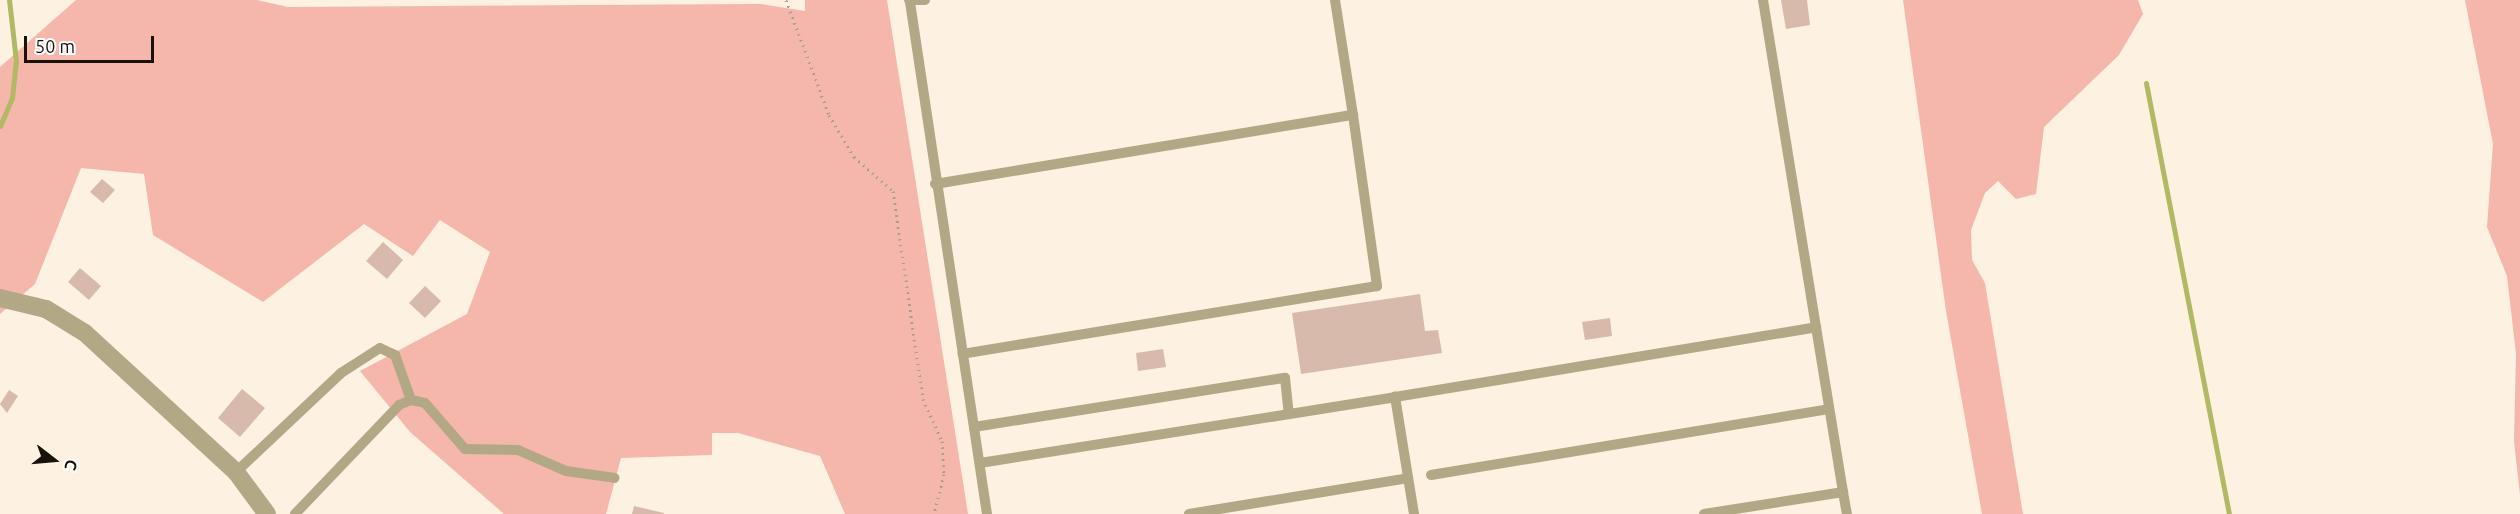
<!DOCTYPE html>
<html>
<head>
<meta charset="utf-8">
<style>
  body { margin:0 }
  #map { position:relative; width:2520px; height:514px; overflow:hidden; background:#fdf1e2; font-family:Ubuntu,sans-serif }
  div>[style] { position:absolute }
  .green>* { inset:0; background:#f5b6ab }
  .stream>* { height:5px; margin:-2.5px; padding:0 2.5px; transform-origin:2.5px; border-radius:2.5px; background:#b1b965 }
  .building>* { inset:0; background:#d7baab }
  .path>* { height:3px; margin-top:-1.5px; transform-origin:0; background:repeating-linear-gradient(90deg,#a89e91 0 1.5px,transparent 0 6px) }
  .lane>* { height:10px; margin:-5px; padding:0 5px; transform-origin:5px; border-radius:5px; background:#b3a886 }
  .street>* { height:18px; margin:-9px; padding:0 9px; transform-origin:9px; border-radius:9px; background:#b3a886 }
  span { translate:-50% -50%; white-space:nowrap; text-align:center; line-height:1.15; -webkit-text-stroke:4.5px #fff; paint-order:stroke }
  .north { position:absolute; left:24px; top:430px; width:60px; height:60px; -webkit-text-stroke:4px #fff; paint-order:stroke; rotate:106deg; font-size:16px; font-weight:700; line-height:24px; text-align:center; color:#19120a }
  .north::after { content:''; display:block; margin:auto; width:21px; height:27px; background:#19120a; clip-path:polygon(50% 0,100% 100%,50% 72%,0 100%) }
  .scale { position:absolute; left:24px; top:36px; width:130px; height:27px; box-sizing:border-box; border:3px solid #19120a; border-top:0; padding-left:8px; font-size:18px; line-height:21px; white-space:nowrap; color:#19120a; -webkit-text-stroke:4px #fff; paint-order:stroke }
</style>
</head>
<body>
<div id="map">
  <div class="green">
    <div style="clip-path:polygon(76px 0,257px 0,288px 7px,760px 4px,805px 11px,805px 0,887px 0,968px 514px,845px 514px,820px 456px,738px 433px,712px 433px,712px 455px,621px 458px,606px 514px,504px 514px,410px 432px,360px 371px,467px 314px,490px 252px,440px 220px,413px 256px,364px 224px,263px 302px,153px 235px,144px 174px,81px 168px,35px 284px,0 314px,0 67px)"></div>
    <div style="clip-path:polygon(1903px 0,2138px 0,2143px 14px,2119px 55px,2044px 127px,2036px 194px,2016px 199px,1998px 181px,1985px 193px,1971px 230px,1972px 260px,1985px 283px,2023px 514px,1982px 514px,1946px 311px)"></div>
    <div style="clip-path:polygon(2465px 0,2520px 0,2520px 495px,2514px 441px,2516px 354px,2507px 276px,2487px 227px,2493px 144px)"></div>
  </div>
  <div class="stream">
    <div style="left:2146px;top:83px;width:439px;rotate:79.1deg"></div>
    <div style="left:0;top:126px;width:30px;rotate:-67deg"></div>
    <div style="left:12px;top:98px;width:37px;rotate:-84deg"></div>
    <div style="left:16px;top:61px;width:61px;rotate:-96.5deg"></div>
  </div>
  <div class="building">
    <div style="clip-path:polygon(1781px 0,1807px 0,1810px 25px,1786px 29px)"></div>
    <div style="clip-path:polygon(102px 179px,115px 190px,103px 203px,90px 192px)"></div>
    <div style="clip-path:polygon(383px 242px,403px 260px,387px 279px,366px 261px)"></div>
    <div style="clip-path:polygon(80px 268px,101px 286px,89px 300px,68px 282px)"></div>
    <div style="clip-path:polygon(425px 286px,441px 301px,425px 318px,409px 303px)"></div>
    <div style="clip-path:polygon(1420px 294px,1425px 331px,1438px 330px,1442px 353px,1301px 374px,1292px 313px)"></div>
    <div style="clip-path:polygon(1610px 318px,1612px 336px,1585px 340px,1582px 322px)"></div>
    <div style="clip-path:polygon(1163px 349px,1166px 367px,1138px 371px,1136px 353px)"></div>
    <div style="clip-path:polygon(242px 389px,265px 408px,240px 437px,218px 418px)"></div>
    <div style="clip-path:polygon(9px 390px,18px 396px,7px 413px,0 404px)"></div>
    <div style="clip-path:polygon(634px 506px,664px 513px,664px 514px,632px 514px)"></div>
  </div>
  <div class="path">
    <div style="left:786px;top:0;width:123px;rotate:69.5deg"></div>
    <div style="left:829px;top:115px;width:49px;rotate:59.2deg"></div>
    <div style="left:854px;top:157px;width:52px;rotate:41.1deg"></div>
    <div style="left:893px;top:191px;width:210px;rotate:81.8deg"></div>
    <div style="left:923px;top:399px;width:46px;rotate:65.7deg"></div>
    <div style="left:942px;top:441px;width:33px;rotate:87deg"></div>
    <div style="left:944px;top:474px;width:41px;rotate:104deg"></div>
  </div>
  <div class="lane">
    <div style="left:909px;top:0;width:16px"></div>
    <div style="left:1335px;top:0;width:116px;rotate:81.1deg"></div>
    <div style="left:1763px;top:0;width:331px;rotate:80.8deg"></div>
    <div style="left:910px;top:2px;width:518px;rotate:81.45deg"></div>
    <div style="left:935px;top:184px;width:424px;rotate:-9.4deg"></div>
    <div style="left:1353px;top:115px;width:173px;rotate:82deg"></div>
    <div style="left:1377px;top:286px;width:420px;rotate:170.7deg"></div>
    <div style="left:974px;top:427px;width:315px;rotate:-9deg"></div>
    <div style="left:1285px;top:378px;width:36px;rotate:84deg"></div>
    <div style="left:980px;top:463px;width:420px;rotate:-9deg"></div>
    <div style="left:236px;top:472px;width:144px;rotate:-43.3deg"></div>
    <div style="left:341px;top:373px;width:46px;rotate:-32.7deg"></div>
    <div style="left:380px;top:348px;width:17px;rotate:25deg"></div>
    <div style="left:395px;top:355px;width:48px;rotate:70.4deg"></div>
    <div style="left:1431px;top:475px;width:403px;rotate:-9.4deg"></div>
    <div style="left:295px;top:514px;width:151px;rotate:-46.3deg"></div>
    <div style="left:399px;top:405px;width:13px;rotate:-23deg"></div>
    <div style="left:411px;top:400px;width:14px;rotate:12deg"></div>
    <div style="left:425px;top:403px;width:61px;rotate:49deg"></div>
    <div style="left:465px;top:449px;width:53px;rotate:1.1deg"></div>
    <div style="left:518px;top:450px;width:52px;rotate:23.6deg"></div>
    <div style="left:566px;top:471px;width:49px;rotate:8.1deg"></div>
    <div style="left:1189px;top:514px;width:222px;rotate:-9.3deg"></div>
    <div style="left:1414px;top:514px;width:119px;rotate:-99.2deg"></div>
    <div style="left:1395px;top:397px;width:427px;rotate:-9.4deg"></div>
    <div style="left:1816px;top:327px;width:167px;rotate:80.7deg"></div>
    <div style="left:1704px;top:514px;width:141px;rotate:-9deg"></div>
    <div style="left:1843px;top:492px;width:22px;rotate:80deg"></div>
  </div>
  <div class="street">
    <div style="left:0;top:298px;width:47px;rotate:13.4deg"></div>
    <div style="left:46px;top:309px;width:46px;rotate:31.6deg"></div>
    <div style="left:85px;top:333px;width:205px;rotate:42.6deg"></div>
    <div style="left:236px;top:472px;width:52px;rotate:53.6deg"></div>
  </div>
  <div class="north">С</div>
  <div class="scale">50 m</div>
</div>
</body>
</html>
